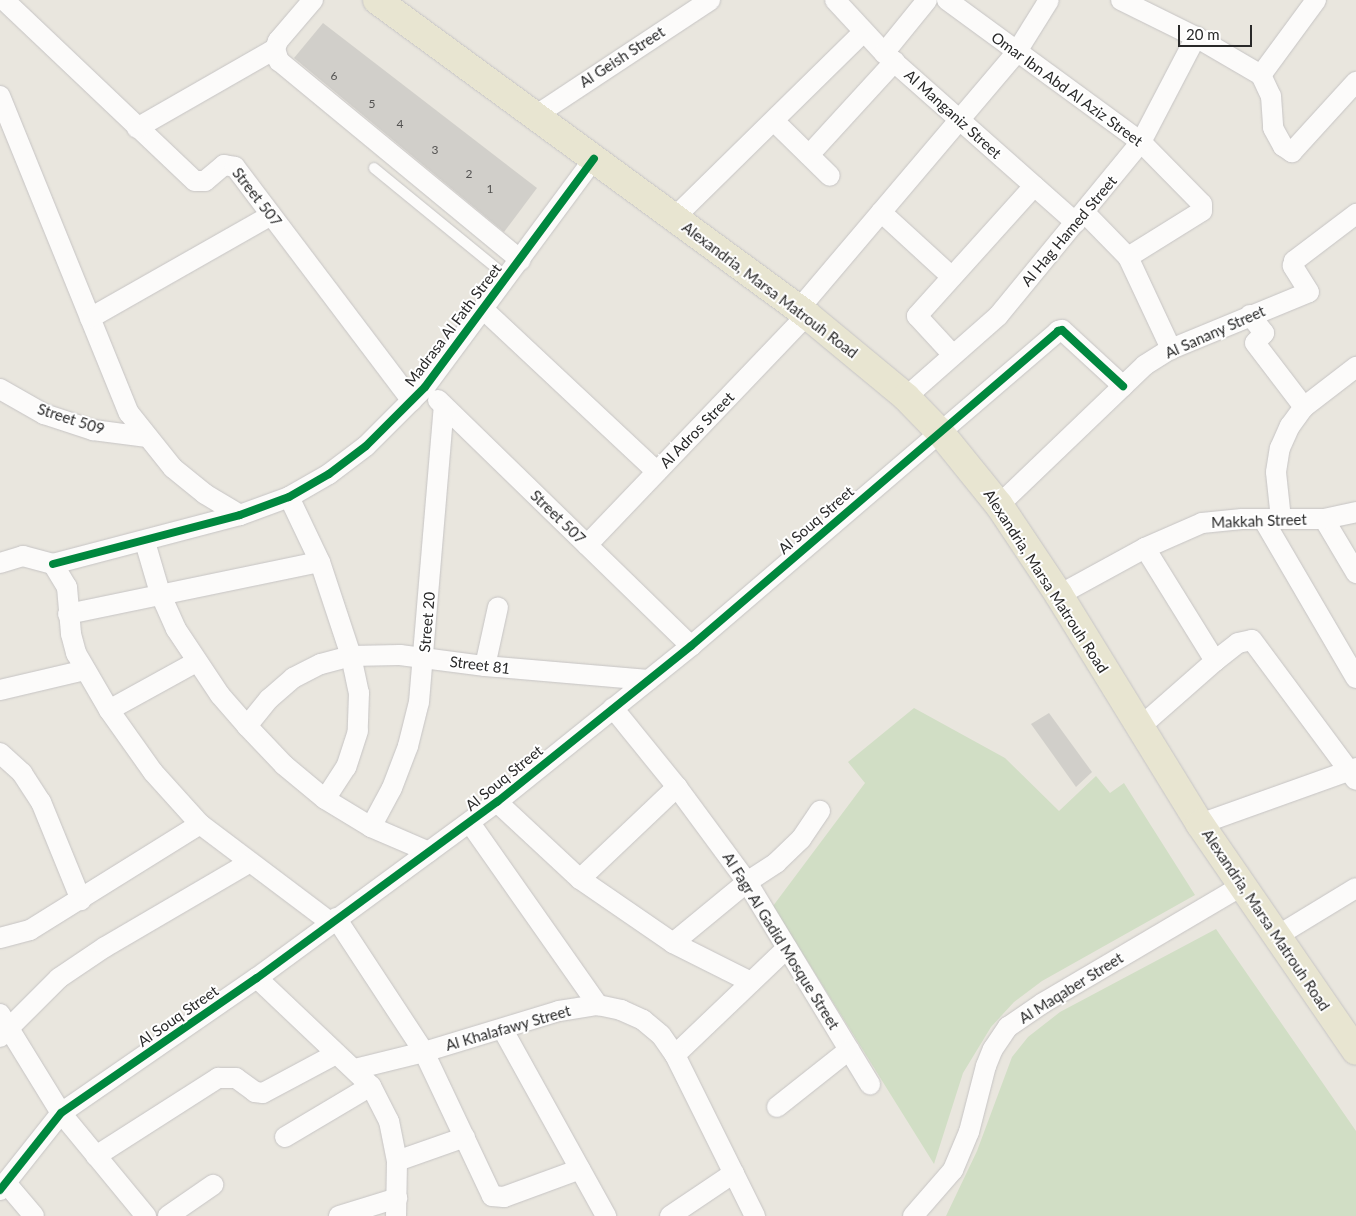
<!DOCTYPE html>
<html>
<head>
<meta charset="utf-8">
<style>
  body { margin:0 }
  #map { position:relative; width:1356px; height:1216px; overflow:hidden; background:#e9e6de; font-family:Lato,sans-serif }
  div>[style] { position:absolute }
  .cemetery>* { inset:0; background:#d1dec5 }
  .building>* { inset:0; background:#d1cfca }
  .roads { filter:drop-shadow(0 0 1px #c6c4c4) drop-shadow(0 0 1px #c6c4c4) }
  .service>* { height:10px; margin:-5px; padding:0 5px; transform-origin:5px; border-radius:5px; background:#fcfbfa }
  .minor>* { height:20px; margin:-10px; padding:0 10px; transform-origin:10px; border-radius:10px; background:#fcfbfa }
  .primary>* { height:28px; margin:-14px; padding:0 14px; transform-origin:14px; border-radius:14px; background:#e8e5d1 }
  .cycleway>* { height:8px; margin:-4px; padding:0 4px; transform-origin:4px; border-radius:4px; background:#00873e }
  span { translate:-50% -50%; white-space:nowrap; text-align:center; line-height:1.15; -webkit-text-stroke:4px #fff; paint-order:stroke }
  .number-label { font-size:12px; color:#545352 }
  .number-label span { -webkit-text-stroke-width:0 }
  .street-label { font-size:15px; color:#292929 }
  .scale { position:absolute; left:1178px; top:25px; width:74px; height:22px; box-sizing:border-box; border:2px solid #292929; border-top:0; padding-left:6px; font-size:15px; line-height:18px; white-space:nowrap; color:#292929; -webkit-text-stroke:4px #fff; paint-order:stroke }
</style>
</head>
<body>
<div id="map">
  <div class="cemetery">
    <div style="clip-path:polygon(914px 708px,1005px 758px,1059px 811px,1096px 776px,1110px 793px,1124px 783px,1195px 895px,1042px 981px,1014px 1002px,991px 1027px,963px 1073px,934px 1164px,773px 906px,865px 783px,848px 762px)"></div>
    <div style="clip-path:polygon(1216px 929px,1356px 1131px,1356px 1216px,946px 1216px,977px 1151px,1012px 1057px,1028px 1037px,1060px 1012px)"></div>
  </div>
  <div class="building">
    <div style="clip-path:polygon(323px 23px,537px 188px,504px 232px,294px 58px)"></div>
    <div style="clip-path:polygon(1049px 713px,1092px 772px,1076px 787px,1031px 724px)"></div>
  </div>
  <div class="roads">
    <div class="service">
      <div style="left:374px;top:168px;width:172px;rotate:39.3deg"></div>
    </div>
    <div class="minor">
      <div style="left:4px;top:0;width:263px;rotate:43.5deg"></div>
      <div style="left:195px;top:181px;width:10px"></div>
      <div style="left:205px;top:181px;width:25px;rotate:-40deg"></div>
      <div style="left:224px;top:165px;width:11px;rotate:10deg"></div>
      <div style="left:235px;top:167px;width:293px;rotate:52.9deg"></div>
      <div style="left:313px;top:0;width:54px;rotate:130.5deg"></div>
      <div style="left:278px;top:41px;width:9px;rotate:111deg"></div>
      <div style="left:275px;top:49px;width:13px;rotate:72deg"></div>
      <div style="left:279px;top:61px;width:313px;rotate:39.5deg"></div>
      <div style="left:835px;top:0;width:72px;rotate:47.2deg"></div>
      <div style="left:884px;top:53px;width:256px;rotate:41.5deg"></div>
      <div style="left:947px;top:0;width:240px;rotate:36.2deg"></div>
      <div style="left:1141px;top:142px;width:87px;rotate:45.5deg"></div>
      <div style="left:1202px;top:204px;width:7px;rotate:90deg"></div>
      <div style="left:1202px;top:211px;width:87px;rotate:148.1deg"></div>
      <div style="left:1121px;top:0;width:84px;rotate:26.3deg"></div>
      <div style="left:1196px;top:37px;width:75px;rotate:30.3deg"></div>
      <div style="left:1261px;top:75px;width:23px;rotate:65deg"></div>
      <div style="left:1271px;top:96px;width:32px;rotate:86deg"></div>
      <div style="left:1273px;top:128px;width:21px;rotate:61deg"></div>
      <div style="left:1283px;top:146px;width:11px;rotate:34deg"></div>
      <div style="left:1292px;top:152px;width:95px;rotate:-47.6deg"></div>
      <div style="left:884px;top:53px;width:68px;rotate:-50.9deg"></div>
      <div style="left:1261px;top:75px;width:93px;rotate:-53.7deg"></div>
      <div style="left:0;top:96px;width:342px;rotate:67.9deg"></div>
      <div style="left:129px;top:413px;width:70px;rotate:51.3deg"></div>
      <div style="left:173px;top:468px;width:41px;rotate:39.1deg"></div>
      <div style="left:205px;top:494px;width:41px;rotate:31deg"></div>
      <div style="left:535px;top:116px;width:210px;rotate:-33.5deg"></div>
      <div style="left:774px;top:121px;width:78px;rotate:44.5deg"></div>
      <div style="left:137px;top:128px;width:159px;rotate:-29.8deg"></div>
      <div style="left:809px;top:155px;width:127px;rotate:-47.5deg"></div>
      <div style="left:881px;top:212px;width:96px;rotate:42.5deg"></div>
      <div style="left:1085px;top:213px;width:62px;rotate:45.7deg"></div>
      <div style="left:1128px;top:257px;width:102px;rotate:64.9deg"></div>
      <div style="left:674px;top:218px;width:265px;rotate:-44.5deg"></div>
      <div style="left:483px;top:309px;width:238px;rotate:43.1deg"></div>
      <div style="left:799px;top:309px;width:336px;rotate:-49.7deg"></div>
      <div style="left:1016px;top:53px;width:62px;rotate:-58.1deg"></div>
      <div style="left:1250px;top:315px;width:23px;rotate:52deg"></div>
      <div style="left:1264px;top:333px;width:13px;rotate:132deg"></div>
      <div style="left:1255px;top:343px;width:81px;rotate:52.6deg"></div>
      <div style="left:90px;top:318px;width:208px;rotate:-29.6deg"></div>
      <div style="left:953px;top:355px;width:53px;rotate:-132.7deg"></div>
      <div style="left:917px;top:316px;width:175px;rotate:-48deg"></div>
      <div style="left:0;top:389px;width:51px;rotate:29.6deg"></div>
      <div style="left:44px;top:414px;width:52px;rotate:18.1deg"></div>
      <div style="left:93px;top:430px;width:53px;rotate:7.5deg"></div>
      <div style="left:906px;top:397px;width:123px;rotate:-41.4deg"></div>
      <div style="left:998px;top:316px;width:225px;rotate:-50.6deg"></div>
      <div style="left:1141px;top:142px;width:119px;rotate:-62.4deg"></div>
      <div style="left:438px;top:400px;width:353px;rotate:44.2deg"></div>
      <div style="left:289px;top:497px;width:72px;rotate:64.5deg"></div>
      <div style="left:320px;top:562px;width:99px;rotate:71.7deg"></div>
      <div style="left:351px;top:656px;width:38px;rotate:78deg"></div>
      <div style="left:359px;top:693px;width:38px;rotate:92deg"></div>
      <div style="left:358px;top:731px;width:38px;rotate:108deg"></div>
      <div style="left:346px;top:767px;width:38px;rotate:123deg"></div>
      <div style="left:999px;top:505px;width:202px;rotate:-43.8deg"></div>
      <div style="left:1145px;top:365px;width:31px;rotate:-32deg"></div>
      <div style="left:1171px;top:349px;width:149px;rotate:-22.4deg"></div>
      <div style="left:1309px;top:292px;width:31px;rotate:-122deg"></div>
      <div style="left:1293px;top:266px;width:5px;rotate:-79deg"></div>
      <div style="left:1294px;top:261px;width:78px;rotate:-37.2deg"></div>
      <div style="left:1263px;top:519px;width:184px;rotate:59.7deg"></div>
      <div style="left:1281px;top:519px;width:47px;rotate:-96.1deg"></div>
      <div style="left:1276px;top:472px;width:24px;rotate:-81deg"></div>
      <div style="left:1280px;top:448px;width:24px;rotate:-66deg"></div>
      <div style="left:1290px;top:426px;width:24px;rotate:-54deg"></div>
      <div style="left:1304px;top:407px;width:66px;rotate:-37.6deg"></div>
      <div style="left:1324px;top:519px;width:63px;rotate:59.3deg"></div>
      <div style="left:145px;top:542px;width:53px;rotate:73.6deg"></div>
      <div style="left:160px;top:593px;width:39px;rotate:66deg"></div>
      <div style="left:176px;top:629px;width:79px;rotate:56.3deg"></div>
      <div style="left:220px;top:695px;width:41px;rotate:48.9deg"></div>
      <div style="left:247px;top:726px;width:54px;rotate:46.5deg"></div>
      <div style="left:284px;top:765px;width:53px;rotate:39.7deg"></div>
      <div style="left:325px;top:799px;width:54px;rotate:31.3deg"></div>
      <div style="left:371px;top:827px;width:63px;rotate:23.3deg"></div>
      <div style="left:587px;top:545px;width:318px;rotate:-46.3deg"></div>
      <div style="left:1145px;top:548px;width:133px;rotate:58.2deg"></div>
      <div style="left:0;top:563px;width:24px;rotate:-17deg"></div>
      <div style="left:23px;top:556px;width:31px;rotate:15deg"></div>
      <div style="left:53px;top:564px;width:27px;rotate:59deg"></div>
      <div style="left:67px;top:587px;width:47px;rotate:85.1deg"></div>
      <div style="left:71px;top:634px;width:20px;rotate:75deg"></div>
      <div style="left:76px;top:653px;width:66px;rotate:59.9deg"></div>
      <div style="left:109px;top:710px;width:76px;rotate:54.6deg"></div>
      <div style="left:153px;top:772px;width:70px;rotate:47.9deg"></div>
      <div style="left:200px;top:824px;width:163px;rotate:37deg"></div>
      <div style="left:53px;top:564px;width:193px;rotate:-14.7deg"></div>
      <div style="left:240px;top:515px;width:52px;rotate:-20.2deg"></div>
      <div style="left:289px;top:497px;width:46px;rotate:-29.9deg"></div>
      <div style="left:329px;top:474px;width:46px;rotate:-37.1deg"></div>
      <div style="left:366px;top:446px;width:83px;rotate:-45deg"></div>
      <div style="left:425px;top:387px;width:284px;rotate:-53.5deg"></div>
      <div style="left:1059px;top:595px;width:98px;rotate:-28.7deg"></div>
      <div style="left:1145px;top:548px;width:62px;rotate:-23.7deg"></div>
      <div style="left:1202px;top:523px;width:40px;rotate:-5.7deg"></div>
      <div style="left:1242px;top:519px;width:82px"></div>
      <div style="left:1324px;top:519px;width:33px;rotate:-12deg"></div>
      <div style="left:68px;top:614px;width:257px;rotate:-11.7deg"></div>
      <div style="left:485px;top:666px;width:60px;rotate:-77.6deg"></div>
      <div style="left:0;top:690px;width:87px;rotate:-13.2deg"></div>
      <div style="left:613px;top:708px;width:102px;rotate:51deg"></div>
      <div style="left:677px;top:787px;width:118px;rotate:53.6deg"></div>
      <div style="left:747px;top:882px;width:237px;rotate:58.7deg"></div>
      <div style="left:109px;top:710px;width:99px;rotate:-28.9deg"></div>
      <div style="left:247px;top:726px;width:35px;rotate:-51deg"></div>
      <div style="left:269px;top:699px;width:32px;rotate:-41deg"></div>
      <div style="left:293px;top:678px;width:31px;rotate:-27deg"></div>
      <div style="left:321px;top:664px;width:31px;rotate:-15deg"></div>
      <div style="left:351px;top:656px;width:49px;rotate:-1.2deg"></div>
      <div style="left:400px;top:655px;width:86px;rotate:7.4deg"></div>
      <div style="left:485px;top:666px;width:164px;rotate:4.9deg"></div>
      <div style="left:1140px;top:727px;width:100px;rotate:-41.3deg"></div>
      <div style="left:1215px;top:661px;width:29px;rotate:-38deg"></div>
      <div style="left:1238px;top:643px;width:14px;rotate:-12deg"></div>
      <div style="left:1252px;top:640px;width:174px;rotate:53.4deg"></div>
      <div style="left:0;top:753px;width:30px;rotate:42deg"></div>
      <div style="left:22px;top:773px;width:35px;rotate:57deg"></div>
      <div style="left:41px;top:802px;width:106px;rotate:67.8deg"></div>
      <div style="left:497px;top:802px;width:113px;rotate:42.9deg"></div>
      <div style="left:580px;top:879px;width:113px;rotate:34.5deg"></div>
      <div style="left:673px;top:943px;width:87px;rotate:26.6deg"></div>
      <div style="left:470px;top:823px;width:223px;rotate:54.9deg"></div>
      <div style="left:1200px;top:824px;width:166px;rotate:-19.7deg"></div>
      <div style="left:371px;top:827px;width:44px;rotate:-61.7deg"></div>
      <div style="left:392px;top:788px;width:45px;rotate:-69.1deg"></div>
      <div style="left:408px;top:746px;width:45px;rotate:-76deg"></div>
      <div style="left:419px;top:702px;width:296px;rotate:-85.2deg"></div>
      <div style="left:580px;top:879px;width:134px;rotate:-43.5deg"></div>
      <div style="left:336px;top:918px;width:160px;rotate:56.7deg"></div>
      <div style="left:424px;top:1052px;width:159px;rotate:64.7deg"></div>
      <div style="left:492px;top:1196px;width:12px;rotate:5deg"></div>
      <div style="left:504px;top:1197px;width:81px;rotate:-20.2deg"></div>
      <div style="left:1277px;top:936px;width:92px;rotate:-31.3deg"></div>
      <div style="left:0;top:938px;width:31px;rotate:-15deg"></div>
      <div style="left:30px;top:930px;width:200px;rotate:-31.9deg"></div>
      <div style="left:673px;top:943px;width:96px;rotate:-39.5deg"></div>
      <div style="left:747px;top:882px;width:35px;rotate:-33deg"></div>
      <div style="left:776px;top:863px;width:35px;rotate:-44deg"></div>
      <div style="left:801px;top:839px;width:34px;rotate:-56deg"></div>
      <div style="left:257px;top:978px;width:157px;rotate:43.5deg"></div>
      <div style="left:371px;top:1086px;width:39px;rotate:63deg"></div>
      <div style="left:389px;top:1121px;width:41px;rotate:78.7deg"></div>
      <div style="left:397px;top:1161px;width:55px;rotate:91deg"></div>
      <div style="left:0;top:1014px;width:116px;rotate:58.4deg"></div>
      <div style="left:61px;top:1113px;width:134px;rotate:50.5deg"></div>
      <div style="left:503px;top:1030px;width:213px;rotate:61deg"></div>
      <div style="left:0;top:1037px;width:83px;rotate:-45deg"></div>
      <div style="left:59px;top:978px;width:55px;rotate:-34deg"></div>
      <div style="left:105px;top:947px;width:167px;rotate:-30.3deg"></div>
      <div style="left:675px;top:1055px;width:155px;rotate:-43.7deg"></div>
      <div style="left:355px;top:1069px;width:71px;rotate:-13.8deg"></div>
      <div style="left:424px;top:1052px;width:141px;rotate:-16.9deg"></div>
      <div style="left:559px;top:1011px;width:39px;rotate:-9deg"></div>
      <div style="left:598px;top:1005px;width:24px;rotate:12deg"></div>
      <div style="left:621px;top:1010px;width:24px;rotate:24deg"></div>
      <div style="left:643px;top:1020px;width:23px;rotate:40deg"></div>
      <div style="left:661px;top:1035px;width:24px;rotate:55deg"></div>
      <div style="left:675px;top:1055px;width:180px;rotate:63.6deg"></div>
      <div style="left:777px;top:1107px;width:92px;rotate:-38.4deg"></div>
      <div style="left:285px;top:1137px;width:100px;rotate:-30.7deg"></div>
      <div style="left:96px;top:1156px;width:145px;rotate:-32.6deg"></div>
      <div style="left:218px;top:1078px;width:18px"></div>
      <div style="left:236px;top:1078px;width:24px;rotate:36deg"></div>
      <div style="left:255px;top:1092px;width:8px;rotate:7deg"></div>
      <div style="left:263px;top:1093px;width:83px;rotate:-28.1deg"></div>
      <div style="left:397px;top:1161px;width:72px;rotate:-19.4deg"></div>
      <div style="left:6px;top:1183px;width:43px;rotate:49.7deg"></div>
      <div style="left:0;top:1190px;width:98px;rotate:-51.6deg"></div>
      <div style="left:61px;top:1113px;width:238px;rotate:-34.6deg"></div>
      <div style="left:257px;top:978px;width:298px;rotate:-36.3deg"></div>
      <div style="left:497px;top:802px;width:249px;rotate:-38.8deg"></div>
      <div style="left:691px;top:646px;width:484px;rotate:-40.6deg"></div>
      <div style="left:1058px;top:331px;width:4px;rotate:-14deg"></div>
      <div style="left:1062px;top:330px;width:83px;rotate:42.6deg"></div>
      <div style="left:168px;top:1216px;width:55px;rotate:-34.6deg"></div>
      <div style="left:339px;top:1216px;width:61px;rotate:-17.2deg"></div>
      <div style="left:670px;top:1216px;width:77px;rotate:-33.9deg"></div>
      <div style="left:913px;top:1216px;width:61px;rotate:-49deg"></div>
      <div style="left:953px;top:1170px;width:41px;rotate:-67.2deg"></div>
      <div style="left:969px;top:1132px;width:68px;rotate:-75.6deg"></div>
      <div style="left:986px;top:1066px;width:18px;rotate:-68deg"></div>
      <div style="left:993px;top:1049px;width:27px;rotate:-56deg"></div>
      <div style="left:1008px;top:1027px;width:42px;rotate:-34.4deg"></div>
      <div style="left:1043px;top:1003px;width:231px;rotate:-30.5deg"></div>
    </div>
    <div class="primary">
      <div style="left:377px;top:0;width:533px;rotate:36.22deg"></div>
      <div style="left:807px;top:315px;width:129px;rotate:39.6deg"></div>
      <div style="left:906px;top:397px;width:47px;rotate:45.9deg"></div>
      <div style="left:939px;top:431px;width:95px;rotate:51deg"></div>
      <div style="left:999px;top:505px;width:108px;rotate:56.3deg"></div>
      <div style="left:1059px;top:595px;width:269px;rotate:58.4deg"></div>
      <div style="left:1200px;top:824px;width:275px;rotate:55.5deg"></div>
    </div>
  </div>
  <div class="cycleway">
    <div style="left:53px;top:564px;width:193px;rotate:-14.7deg"></div>
    <div style="left:240px;top:515px;width:52px;rotate:-20.2deg"></div>
    <div style="left:289px;top:497px;width:46px;rotate:-29.9deg"></div>
    <div style="left:329px;top:474px;width:46px;rotate:-37.1deg"></div>
    <div style="left:366px;top:446px;width:83px;rotate:-45deg"></div>
    <div style="left:425px;top:387px;width:284px;rotate:-53.5deg"></div>
    <div style="left:0;top:1190px;width:98px;rotate:-51.6deg"></div>
    <div style="left:61px;top:1113px;width:238px;rotate:-34.6deg"></div>
    <div style="left:257px;top:978px;width:298px;rotate:-36.3deg"></div>
    <div style="left:497px;top:802px;width:249px;rotate:-38.8deg"></div>
    <div style="left:691px;top:646px;width:484px;rotate:-40.6deg"></div>
    <div style="left:1058px;top:331px;width:4px;rotate:-14deg"></div>
    <div style="left:1062px;top:330px;width:83px;rotate:42.6deg"></div>
  </div>
  <div class="number-label">
    <span style="left:334px;top:76px">6</span>
    <span style="left:372px;top:104px">5</span>
    <span style="left:400px;top:124px">4</span>
    <span style="left:435px;top:150px">3</span>
    <span style="left:469px;top:174px">2</span>
    <span style="left:490px;top:189px">1</span>
  </div>
  <div class="street-label">
    <span style="left:622px;top:57px;rotate:-33deg">Al Geish Street</span>
    <span style="left:1067px;top:89px;rotate:36deg">Omar Ibn Abd Al Aziz Street</span>
    <span style="left:953px;top:114px;rotate:42deg">Al Manganiz Street</span>
    <span style="left:257px;top:197px;rotate:52deg">Street 507</span>
    <span style="left:1069px;top:231px;rotate:-50deg">Al Hag Hamed Street</span>
    <span style="left:770px;top:290px;rotate:37deg">Alexandria, Marsa Matrouh Road</span>
    <span style="left:453px;top:325px;rotate:-53deg">Madrasa Al Fath Street</span>
    <span style="left:1215px;top:332px;rotate:-24deg">Al Sanany Street</span>
    <span style="left:71px;top:419px;rotate:18deg">Street 509</span>
    <span style="left:697px;top:430px;rotate:-46deg">Al Adros Street</span>
    <span style="left:558px;top:517px;rotate:44deg">Street 507</span>
    <span style="left:816px;top:520px;rotate:-41deg">Al Souq Street</span>
    <span style="left:1259px;top:521px;rotate:-2deg">Makkah Street</span>
    <span style="left:1046px;top:581px;rotate:57deg">Alexandria, Marsa Matrouh Road</span>
    <span style="left:427px;top:622px;rotate:-85deg">Street 20</span>
    <span style="left:480px;top:665px;rotate:7deg">Street 81</span>
    <span style="left:504px;top:778px;rotate:-39deg">Al Souq Street</span>
    <span style="left:1266px;top:920px;rotate:56deg">Alexandria, Marsa Matrouh Road</span>
    <span style="left:781px;top:941px;rotate:58deg">Al Fagr Al Gadid Mosque Street</span>
    <span style="left:1071px;top:988px;rotate:-32deg">Al Maqaber Street</span>
    <span style="left:178px;top:1016px;rotate:-35deg">Al Souq Street</span>
    <span style="left:508px;top:1028px;rotate:-16deg">Al Khalafawy Street</span>
  </div>
  <div class="scale">20 m</div>
</div>
</body>
</html>
